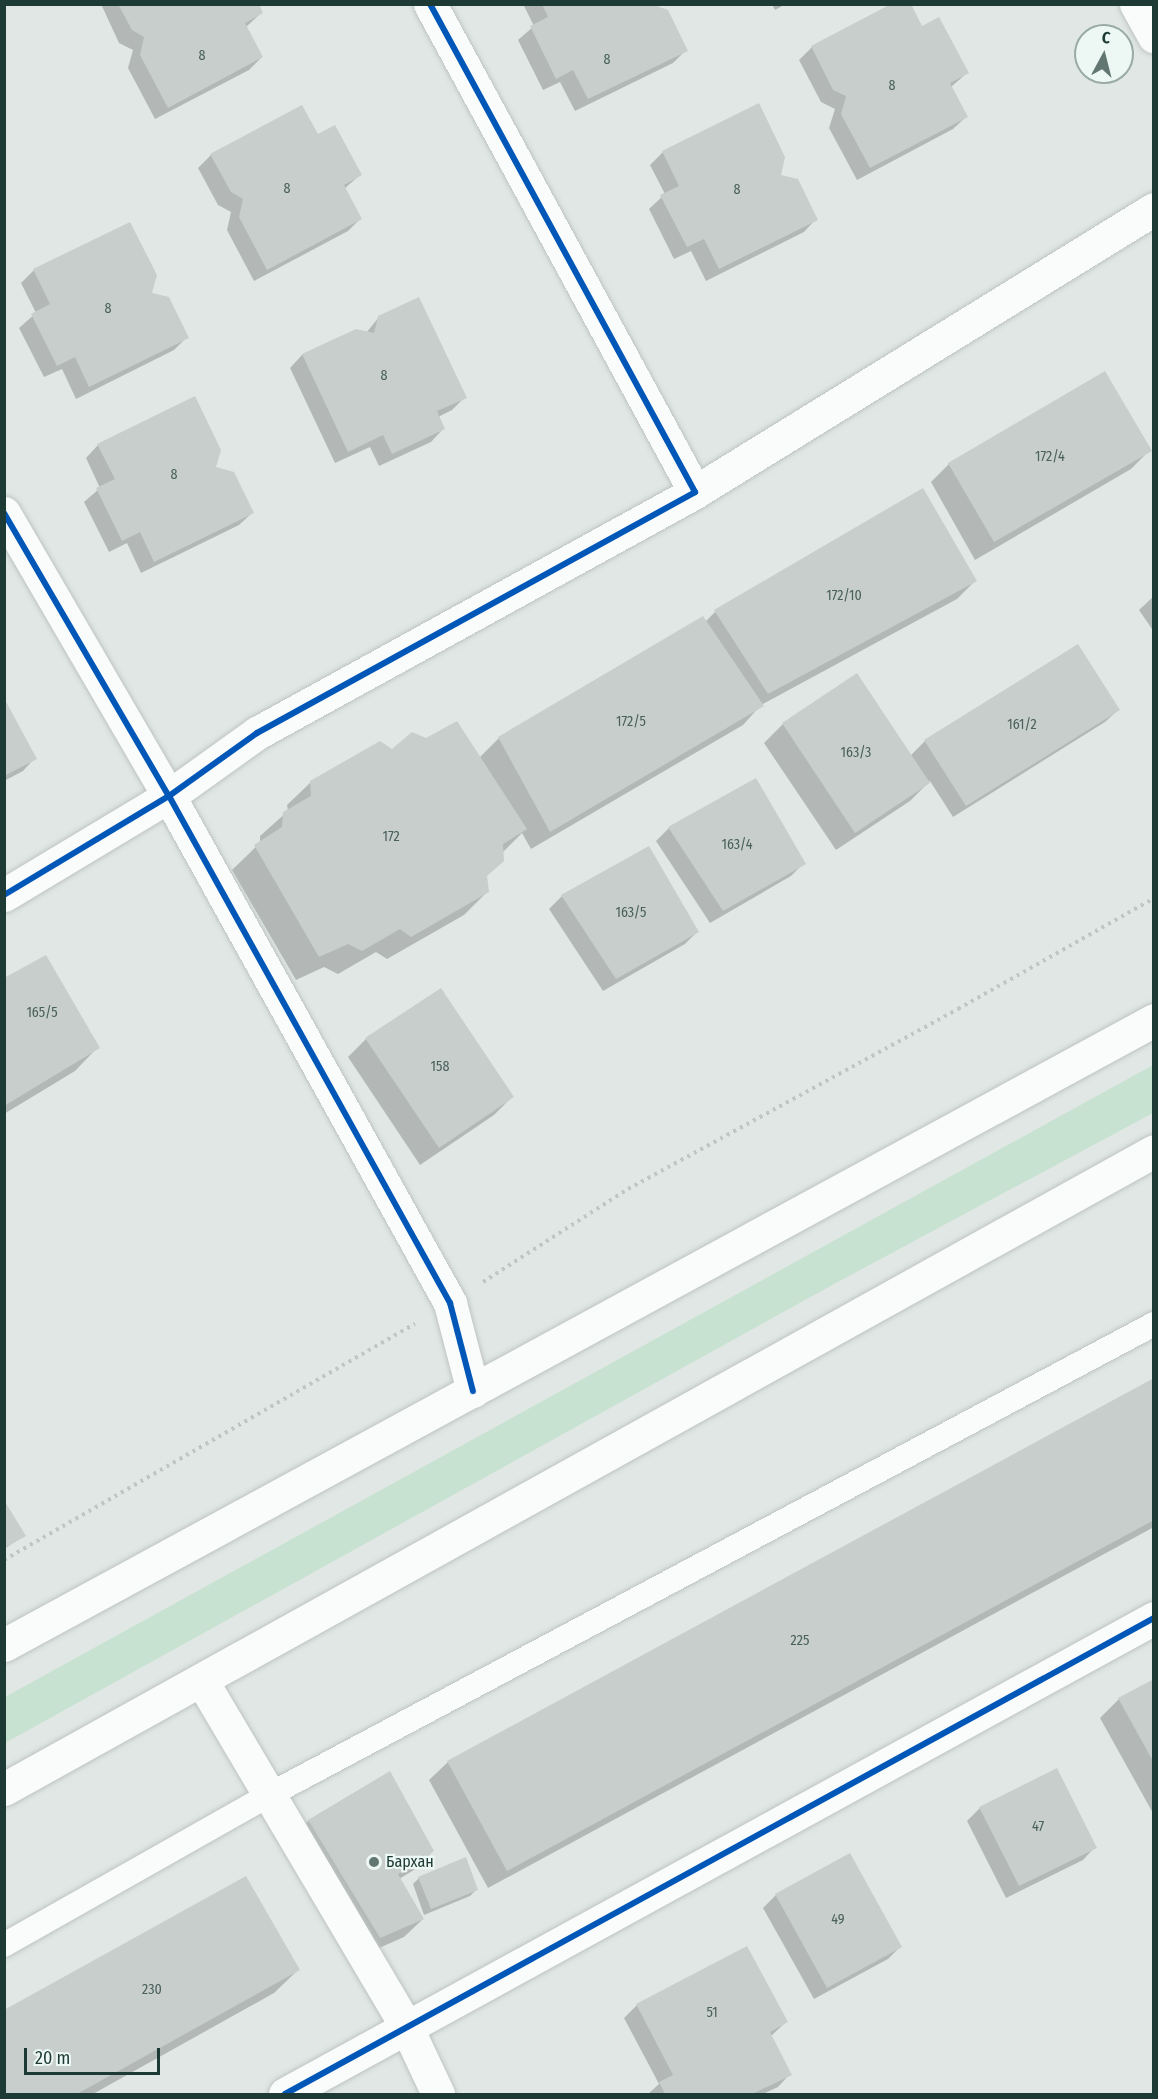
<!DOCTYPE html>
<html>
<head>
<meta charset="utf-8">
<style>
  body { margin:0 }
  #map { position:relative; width:1158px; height:2099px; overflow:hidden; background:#e0e7e4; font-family:"Fira Sans Condensed",sans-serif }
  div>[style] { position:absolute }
  .green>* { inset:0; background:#c8e2d1 }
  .shadow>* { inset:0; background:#0003 }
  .building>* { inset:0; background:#c7cecb }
  .path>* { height:4px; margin-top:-2px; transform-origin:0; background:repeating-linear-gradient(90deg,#bec7c6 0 3px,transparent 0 7.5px) }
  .roads { filter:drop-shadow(0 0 2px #bdc4c1) drop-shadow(0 0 2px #bdc4c1) }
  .service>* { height:24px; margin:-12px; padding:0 12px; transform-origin:12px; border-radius:12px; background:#fafbfb }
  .minor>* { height:33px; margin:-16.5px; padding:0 16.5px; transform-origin:16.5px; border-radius:16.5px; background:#fafbfb }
  .secondary>* { height:33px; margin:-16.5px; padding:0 16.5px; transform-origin:16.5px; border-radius:16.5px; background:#fafbfb }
  .cycleway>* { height:6px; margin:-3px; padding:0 3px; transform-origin:3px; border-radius:3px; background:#0057b8 }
  .dots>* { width:16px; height:16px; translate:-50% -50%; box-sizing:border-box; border:3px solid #edf7f3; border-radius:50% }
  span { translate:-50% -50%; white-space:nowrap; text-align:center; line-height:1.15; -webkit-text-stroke:4.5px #edf7f3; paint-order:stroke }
  .number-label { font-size:14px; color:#49605b }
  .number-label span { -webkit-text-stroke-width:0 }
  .poi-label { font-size:16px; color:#1e3a35 }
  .left { translate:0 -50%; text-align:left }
  .frame { position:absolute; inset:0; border:6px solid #1e3a35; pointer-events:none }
  .north { position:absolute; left:1074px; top:24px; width:60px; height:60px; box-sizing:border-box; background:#edf7f3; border:2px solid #9aaba7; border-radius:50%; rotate:7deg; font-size:16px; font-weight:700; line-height:24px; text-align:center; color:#1e3a35 }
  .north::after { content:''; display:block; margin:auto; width:21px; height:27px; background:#627772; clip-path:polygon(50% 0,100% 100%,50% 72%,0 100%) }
  .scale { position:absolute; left:24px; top:2048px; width:136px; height:27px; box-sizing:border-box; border:3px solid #1e3a35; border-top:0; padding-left:8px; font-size:18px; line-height:21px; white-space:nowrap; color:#1e3a35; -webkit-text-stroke:4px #edf7f3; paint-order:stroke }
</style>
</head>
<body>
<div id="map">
  <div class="green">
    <div style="clip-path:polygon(1153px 1065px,1153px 1113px,834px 1284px,5px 1743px,5px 1697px)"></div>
  </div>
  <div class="shadow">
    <div style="clip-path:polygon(101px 4px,257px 4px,261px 13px,246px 27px,262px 57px,249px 70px,155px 119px,128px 68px,133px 50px,119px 43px)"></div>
    <div style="clip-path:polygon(523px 4px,649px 4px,686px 50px,673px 63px,575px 111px,560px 82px,543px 90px,518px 40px,534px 26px)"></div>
    <div style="clip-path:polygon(772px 4px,786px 4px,775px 10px)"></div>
    <div style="clip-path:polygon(922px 28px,967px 73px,951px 87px,966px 117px,953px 129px,857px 180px,829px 128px,835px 109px,821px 102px,799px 60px,812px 47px)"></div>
    <div style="clip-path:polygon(317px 136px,360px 175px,344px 189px,360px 219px,348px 231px,254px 281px,227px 230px,231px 212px,218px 205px,198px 168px,211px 155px)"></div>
    <div style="clip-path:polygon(663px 152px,779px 176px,816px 219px,804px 232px,706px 281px,691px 251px,674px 259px,649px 209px,665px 194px,650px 165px)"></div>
    <div style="clip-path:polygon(129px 224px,150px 294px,187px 337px,174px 350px,76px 399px,62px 369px,44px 377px,19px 328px,36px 313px,21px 283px,34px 270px)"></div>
    <div style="clip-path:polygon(379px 317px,465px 397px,452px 410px,438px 417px,443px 429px,431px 442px,379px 466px,370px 447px,335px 463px,290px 368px,302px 355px,356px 330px,366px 333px)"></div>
    <div style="clip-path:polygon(98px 445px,215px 468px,252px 513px,239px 525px,141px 573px,127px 543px,109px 552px,84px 502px,100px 488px,86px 458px)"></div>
    <div style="clip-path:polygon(1150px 450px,1131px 469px,975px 560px,931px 482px,949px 464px)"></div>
    <div style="clip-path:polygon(922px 490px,975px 581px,957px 599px,761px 705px,743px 725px,531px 849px,522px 833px,502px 853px,486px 877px,488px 891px,464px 915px,387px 959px,376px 952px,338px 974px,324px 967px,296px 980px,232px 870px,260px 843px,260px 836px,288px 811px,287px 805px,311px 782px,392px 751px,479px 758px,499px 738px,705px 622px,715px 612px)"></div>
    <div style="clip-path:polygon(1154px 596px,1154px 632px,1139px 610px)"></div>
    <div style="clip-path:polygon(857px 675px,910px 756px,925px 741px,1118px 710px,1105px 722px,953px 817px,930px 781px,910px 801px,836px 850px,764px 743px,783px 724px)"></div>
    <div style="clip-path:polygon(4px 701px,35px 758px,23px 771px,4px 781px)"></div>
    <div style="clip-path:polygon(669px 828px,804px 863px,791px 876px,710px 923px,656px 841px)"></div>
    <div style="clip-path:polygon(648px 848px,697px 932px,685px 944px,603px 991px,549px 909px,562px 896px)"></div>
    <div style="clip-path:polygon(4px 980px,98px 1047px,75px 1071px,4px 1114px)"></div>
    <div style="clip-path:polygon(366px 1039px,512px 1097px,494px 1115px,420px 1165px,348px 1057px)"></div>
    <div style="clip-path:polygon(1154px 1379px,1154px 1527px,488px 1888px,429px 1780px,448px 1762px)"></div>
    <div style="clip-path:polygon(4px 1503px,24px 1536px,4px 1549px)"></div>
    <div style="clip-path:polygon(1154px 1681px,1154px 1815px,1100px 1718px,1119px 1699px)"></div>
    <div style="clip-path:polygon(389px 1773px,433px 1851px,414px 1870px,399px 1879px,423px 1919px,404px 1937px,361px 1956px,290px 1839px,308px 1821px)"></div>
    <div style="clip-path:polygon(980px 1808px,1095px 1847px,1083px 1860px,1006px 1898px,967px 1821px)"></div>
    <div style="clip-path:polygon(849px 1855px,900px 1947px,888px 1959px,814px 1999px,763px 1908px,776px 1895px)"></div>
    <div style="clip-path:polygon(419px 1878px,476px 1890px,470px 1896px,424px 1915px,413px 1884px)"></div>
    <div style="clip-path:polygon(298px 1970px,274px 1993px,93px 2094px,4px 2094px,4px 2012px)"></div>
    <div style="clip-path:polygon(637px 2005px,786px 2022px,771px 2036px,790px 2074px,778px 2087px,763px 2094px,648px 2094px,659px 2084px,624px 2018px)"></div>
  </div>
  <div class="building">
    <div style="clip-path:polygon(118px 4px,259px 4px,263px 13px,245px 23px,263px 57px,168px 108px,140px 55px,144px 37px,132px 30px)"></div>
    <div style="clip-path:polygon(542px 4px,651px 4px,668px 10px,688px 51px,588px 99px,573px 70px,556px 79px,530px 26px,548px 17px)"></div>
    <div style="clip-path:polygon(891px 4px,911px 4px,922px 26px,939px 17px,969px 73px,950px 83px,968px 117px,870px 168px,841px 114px,846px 96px,833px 90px,811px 46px)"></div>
    <div style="clip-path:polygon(759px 103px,785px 157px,781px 175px,798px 179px,818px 220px,719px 269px,704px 239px,687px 247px,660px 195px,679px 186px,662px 151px)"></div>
    <div style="clip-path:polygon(302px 105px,318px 134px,335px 125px,362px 175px,344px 185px,362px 219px,267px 270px,239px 217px,243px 199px,231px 192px,210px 154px)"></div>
    <div style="clip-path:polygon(130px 222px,157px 275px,152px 293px,169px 297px,189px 338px,89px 387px,75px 357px,57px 366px,31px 314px,50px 304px,33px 269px)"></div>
    <div style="clip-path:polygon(419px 297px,467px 398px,437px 411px,445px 429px,392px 454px,383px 435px,348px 452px,302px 354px,356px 329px,374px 333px,378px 316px)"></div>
    <div style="clip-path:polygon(1105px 371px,1152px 451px,994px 542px,948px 463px)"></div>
    <div style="clip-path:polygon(195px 396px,221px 450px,216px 467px,234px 472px,254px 513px,154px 562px,140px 532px,122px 541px,96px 488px,115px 479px,97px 444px)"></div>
    <div style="clip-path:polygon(923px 488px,977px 581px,768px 694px,714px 610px)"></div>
    <div style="clip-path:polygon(703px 616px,764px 706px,550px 832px,498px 737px)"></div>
    <div style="clip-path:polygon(1078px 644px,1120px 710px,966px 806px,924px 740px)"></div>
    <div style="clip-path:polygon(857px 673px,930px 783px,855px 833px,782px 723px)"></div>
    <div style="clip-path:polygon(4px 698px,37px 759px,4px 776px)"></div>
    <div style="clip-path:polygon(457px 721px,527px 829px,503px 844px,504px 861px,487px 876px,489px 892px,411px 937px,400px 929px,362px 951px,348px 944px,319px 957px,254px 845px,282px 827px,283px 812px,311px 796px,310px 781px,380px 741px,392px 749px,412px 732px,426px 738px)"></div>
    <div style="clip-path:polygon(756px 778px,806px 864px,723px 911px,668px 827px)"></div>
    <div style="clip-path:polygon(649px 846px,699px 932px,616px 979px,561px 895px)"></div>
    <div style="clip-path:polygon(46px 955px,100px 1048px,4px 1106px,4px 978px)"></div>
    <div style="clip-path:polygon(441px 988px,514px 1097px,439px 1148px,365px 1038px)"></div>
    <div style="clip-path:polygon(1154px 1378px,1154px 1520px,507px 1871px,447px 1761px)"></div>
    <div style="clip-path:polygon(4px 1500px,26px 1536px,4px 1548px)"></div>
    <div style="clip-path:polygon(1154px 1679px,1154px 1763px,1118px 1698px)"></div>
    <div style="clip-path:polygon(1057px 1768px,1097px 1848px,1019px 1886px,979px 1807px)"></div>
    <div style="clip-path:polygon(390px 1771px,434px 1851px,398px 1874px,424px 1919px,380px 1938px,308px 1820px)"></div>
    <div style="clip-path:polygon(850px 1853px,902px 1947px,827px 1988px,775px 1894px)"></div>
    <div style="clip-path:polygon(466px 1857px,478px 1890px,431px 1909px,418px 1877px)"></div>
    <div style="clip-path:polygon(246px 1876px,300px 1970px,77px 2094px,4px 2094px,4px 2010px)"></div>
    <div style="clip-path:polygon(747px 1946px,788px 2022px,770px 2032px,792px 2075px,752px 2094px,665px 2094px,659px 2082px,673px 2075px,636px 2004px)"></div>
  </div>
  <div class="path">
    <div style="left:483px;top:1282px;width:172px;rotate:-32.7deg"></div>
    <div style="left:628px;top:1189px;width:376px;rotate:-28.6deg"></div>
    <div style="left:958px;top:1009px;width:225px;rotate:-29.5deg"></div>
    <div style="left:4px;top:1560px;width:474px;rotate:-29.9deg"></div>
  </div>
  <div class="roads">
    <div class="service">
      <div style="left:4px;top:1945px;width:305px;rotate:-29.5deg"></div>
      <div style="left:269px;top:1795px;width:1003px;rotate:-28.02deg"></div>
    </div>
    <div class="minor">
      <div style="left:1136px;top:4px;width:37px;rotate:61deg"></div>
      <div style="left:695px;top:492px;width:539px;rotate:-31.66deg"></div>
      <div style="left:4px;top:513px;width:328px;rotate:59.8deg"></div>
      <div style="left:169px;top:796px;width:580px;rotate:61deg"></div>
      <div style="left:450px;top:1303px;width:91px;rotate:75.4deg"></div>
      <div style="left:4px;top:895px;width:192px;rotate:-31deg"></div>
      <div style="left:169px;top:796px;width:108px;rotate:-35.6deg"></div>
      <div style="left:257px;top:733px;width:500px;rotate:-28.8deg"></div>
      <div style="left:695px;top:492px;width:555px;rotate:-118.5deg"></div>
      <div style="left:202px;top:1681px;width:403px;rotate:59.4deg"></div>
      <div style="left:407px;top:2028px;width:73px;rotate:64.8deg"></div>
      <div style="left:285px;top:2094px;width:991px;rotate:-28.71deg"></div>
    </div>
    <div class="secondary">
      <div style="left:4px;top:1645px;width:1309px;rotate:-28.52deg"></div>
      <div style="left:4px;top:1789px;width:1315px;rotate:-29.02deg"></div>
    </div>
  </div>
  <div class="cycleway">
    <div style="left:4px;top:513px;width:328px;rotate:59.8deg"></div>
    <div style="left:169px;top:796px;width:580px;rotate:61deg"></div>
    <div style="left:450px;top:1303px;width:91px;rotate:75.4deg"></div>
    <div style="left:4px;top:895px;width:192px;rotate:-31deg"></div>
    <div style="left:169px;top:796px;width:108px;rotate:-35.6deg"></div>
    <div style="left:257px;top:733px;width:500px;rotate:-28.8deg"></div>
    <div style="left:695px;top:492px;width:555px;rotate:-118.5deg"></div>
    <div style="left:285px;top:2094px;width:991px;rotate:-28.71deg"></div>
  </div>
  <div class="dots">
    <div style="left:374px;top:1862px;background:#627772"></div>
  </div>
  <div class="number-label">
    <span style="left:202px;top:56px">8</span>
    <span style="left:607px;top:60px">8</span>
    <span style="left:892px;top:86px">8</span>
    <span style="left:287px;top:189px">8</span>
    <span style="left:737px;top:190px">8</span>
    <span style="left:108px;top:309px">8</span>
    <span style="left:384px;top:376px">8</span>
    <span style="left:1050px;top:457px">172/4</span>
    <span style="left:174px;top:475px">8</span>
    <span style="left:844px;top:596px">172/10</span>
    <span style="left:631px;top:722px">172/5</span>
    <span style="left:1022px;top:725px">161/2</span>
    <span style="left:856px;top:753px">163/3</span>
    <span style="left:391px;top:837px">172</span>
    <span style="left:737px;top:845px">163/4</span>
    <span style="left:631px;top:913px">163/5</span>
    <span style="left:42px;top:1013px">165/5</span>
    <span style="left:440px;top:1067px">158</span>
    <span style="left:800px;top:1641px">225</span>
    <span style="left:1038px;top:1827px">47</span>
    <span style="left:838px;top:1920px">49</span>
    <span style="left:152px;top:1990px">230</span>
    <span style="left:712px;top:2013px">51</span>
  </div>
  <div class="poi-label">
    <span class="left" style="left:386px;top:1862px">Бархан</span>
  </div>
  <div class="frame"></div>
  <div class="north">С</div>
  <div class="scale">20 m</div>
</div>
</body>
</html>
